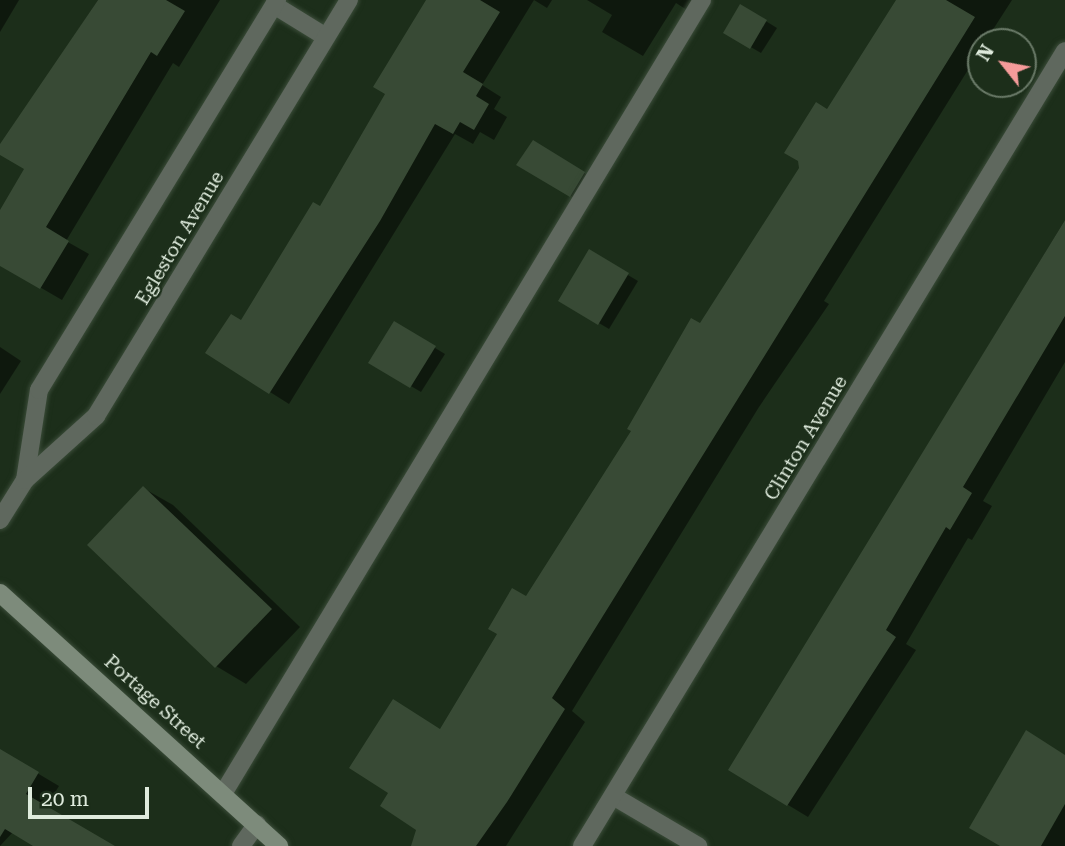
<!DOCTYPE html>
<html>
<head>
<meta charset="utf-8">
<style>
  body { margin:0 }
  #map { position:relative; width:1065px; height:846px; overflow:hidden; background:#1c2e1a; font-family:"Roboto Serif",serif }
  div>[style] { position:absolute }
  .shadow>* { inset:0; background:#0007 }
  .building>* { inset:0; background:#384a35 }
  .roads { filter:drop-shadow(0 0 2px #3b4c39) drop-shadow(0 0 2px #3b4c39) }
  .lane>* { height:18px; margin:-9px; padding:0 9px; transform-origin:9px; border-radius:9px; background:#5f685e }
  .street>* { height:18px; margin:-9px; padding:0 9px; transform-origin:9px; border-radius:9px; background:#5f685e }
  .secondary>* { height:18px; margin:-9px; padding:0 9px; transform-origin:9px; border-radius:9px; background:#7d8b7b }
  span { translate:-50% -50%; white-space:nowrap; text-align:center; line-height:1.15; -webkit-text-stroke:5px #1c2e1a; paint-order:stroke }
  .street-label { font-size:19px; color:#dfebdd }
  .north { position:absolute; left:967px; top:28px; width:70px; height:70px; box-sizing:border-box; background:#1c2e1a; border:2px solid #6a7a68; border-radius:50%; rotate:301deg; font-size:19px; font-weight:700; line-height:28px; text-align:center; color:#dfebdd }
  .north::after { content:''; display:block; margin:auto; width:24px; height:32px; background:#f59b9a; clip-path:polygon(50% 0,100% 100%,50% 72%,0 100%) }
  .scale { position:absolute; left:28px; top:787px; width:121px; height:32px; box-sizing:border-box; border:4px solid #dfebdd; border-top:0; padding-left:9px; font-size:21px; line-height:24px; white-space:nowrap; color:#dfebdd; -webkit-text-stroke:5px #1c2e1a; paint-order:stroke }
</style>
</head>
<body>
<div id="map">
  <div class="shadow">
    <div style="clip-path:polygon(0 0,19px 0,0 32px)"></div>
    <div style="clip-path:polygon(98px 0,220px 0,179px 67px,173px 63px,66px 241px,89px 254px,62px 300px,0 264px,0 213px,26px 169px,0 152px,0 148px)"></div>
    <div style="clip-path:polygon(428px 0,552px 0,547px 8px,534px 0,482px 85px,501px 97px,494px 109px,507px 117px,494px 140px,480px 132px,473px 144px,455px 134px,289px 404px,270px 392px,242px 322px,321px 208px,388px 94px)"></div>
    <div style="clip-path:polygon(587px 0,693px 0,687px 10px,676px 3px,643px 56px,602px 32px,612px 15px)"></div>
    <div style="clip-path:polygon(900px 0,1012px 0,985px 42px,981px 42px,981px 49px,824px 301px,829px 304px,759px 407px,572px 711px,585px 722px,506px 846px,420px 846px,441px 730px,801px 168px,828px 111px)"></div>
    <div style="clip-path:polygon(741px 6px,777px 28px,761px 53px,725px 32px)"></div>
    <div style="clip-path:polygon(533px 142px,594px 179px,581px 202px,519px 165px)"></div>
    <div style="clip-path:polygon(1065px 220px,1065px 362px,983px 501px,992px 506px,972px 540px,968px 538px,906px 644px,916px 650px,808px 817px,730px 770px)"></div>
    <div style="clip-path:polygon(589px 252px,638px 281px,609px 329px,560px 300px)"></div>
    <div style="clip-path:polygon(394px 323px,445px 354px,421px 392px,370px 362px)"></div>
    <div style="clip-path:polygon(0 347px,21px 361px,0 394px)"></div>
    <div style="clip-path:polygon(143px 488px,173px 505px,300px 627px,246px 684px,216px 666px)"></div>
    <div style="clip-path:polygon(0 751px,59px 786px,46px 807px,112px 846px,36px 846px,13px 832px,0 846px)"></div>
    <div style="clip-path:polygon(1065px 756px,1065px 846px,1005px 846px)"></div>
  </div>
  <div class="building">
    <div style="clip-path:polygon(98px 0,166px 0,185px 11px,157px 56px,151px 52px,46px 227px,69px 241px,40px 289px,0 266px,0 210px,24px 169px,0 155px,0 144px)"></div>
    <div style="clip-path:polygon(426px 0,480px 0,500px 12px,463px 72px,483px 84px,476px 96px,489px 104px,474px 130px,460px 122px,453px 134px,435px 124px,380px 221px,269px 394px,205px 353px,231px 314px,241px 320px,313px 202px,320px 206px,385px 94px,373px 87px)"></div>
    <div style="clip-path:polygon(896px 0,946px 0,975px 17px,552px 698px,565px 709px,507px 802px,476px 846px,411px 846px,416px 830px,380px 806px,388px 793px,349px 768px,393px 699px,440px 729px,497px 634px,488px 629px,512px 588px,526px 596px,631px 431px,627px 429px,691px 318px,700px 323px,799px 168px,798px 161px,784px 153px,816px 102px,827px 109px)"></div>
    <div style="clip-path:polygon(740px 4px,767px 20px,750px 49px,723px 33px)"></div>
    <div style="clip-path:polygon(533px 140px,585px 172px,570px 197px,516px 165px)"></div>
    <div style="clip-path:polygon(1065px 220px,1065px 316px,963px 487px,972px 493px,950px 530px,946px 527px,886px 630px,896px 637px,787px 806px,728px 770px)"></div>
    <div style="clip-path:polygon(589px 249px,629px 273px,598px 325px,558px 301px)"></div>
    <div style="clip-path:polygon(394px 321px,436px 346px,410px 388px,368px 363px)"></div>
    <div style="clip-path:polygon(143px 486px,272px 609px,215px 668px,87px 545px)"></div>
    <div style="clip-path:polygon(1026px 730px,1065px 755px,1065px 804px,1041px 846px,1000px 846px,969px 828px)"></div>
    <div style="clip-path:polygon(0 749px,39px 772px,26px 794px,115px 846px,33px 846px,5px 829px,0 837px)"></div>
  </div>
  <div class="roads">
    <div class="lane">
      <div style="left:224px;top:792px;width:925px;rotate:-58.89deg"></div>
      <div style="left:613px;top:796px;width:99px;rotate:30.5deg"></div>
      <div style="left:241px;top:846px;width:27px;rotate:-54deg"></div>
    </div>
    <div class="street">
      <div style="left:274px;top:5px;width:61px;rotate:31.6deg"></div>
      <div style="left:25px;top:480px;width:91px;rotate:-81.2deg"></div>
      <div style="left:39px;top:390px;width:457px;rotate:-58.6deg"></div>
      <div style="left:0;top:520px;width:47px;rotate:-58deg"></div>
      <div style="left:25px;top:480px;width:96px;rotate:-42deg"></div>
      <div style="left:96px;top:416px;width:487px;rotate:-58.7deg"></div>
      <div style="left:582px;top:846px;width:930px;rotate:-58.72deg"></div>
    </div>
    <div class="secondary">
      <div style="left:0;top:593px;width:377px;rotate:42.2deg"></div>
    </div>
  </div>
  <div class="street-label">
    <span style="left:180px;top:238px;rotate:-59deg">Egleston Avenue</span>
    <span style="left:806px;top:438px;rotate:-59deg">Clinton Avenue</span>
    <span style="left:155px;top:702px;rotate:42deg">Portage Street</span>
  </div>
  <div class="north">N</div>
  <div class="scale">20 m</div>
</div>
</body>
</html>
